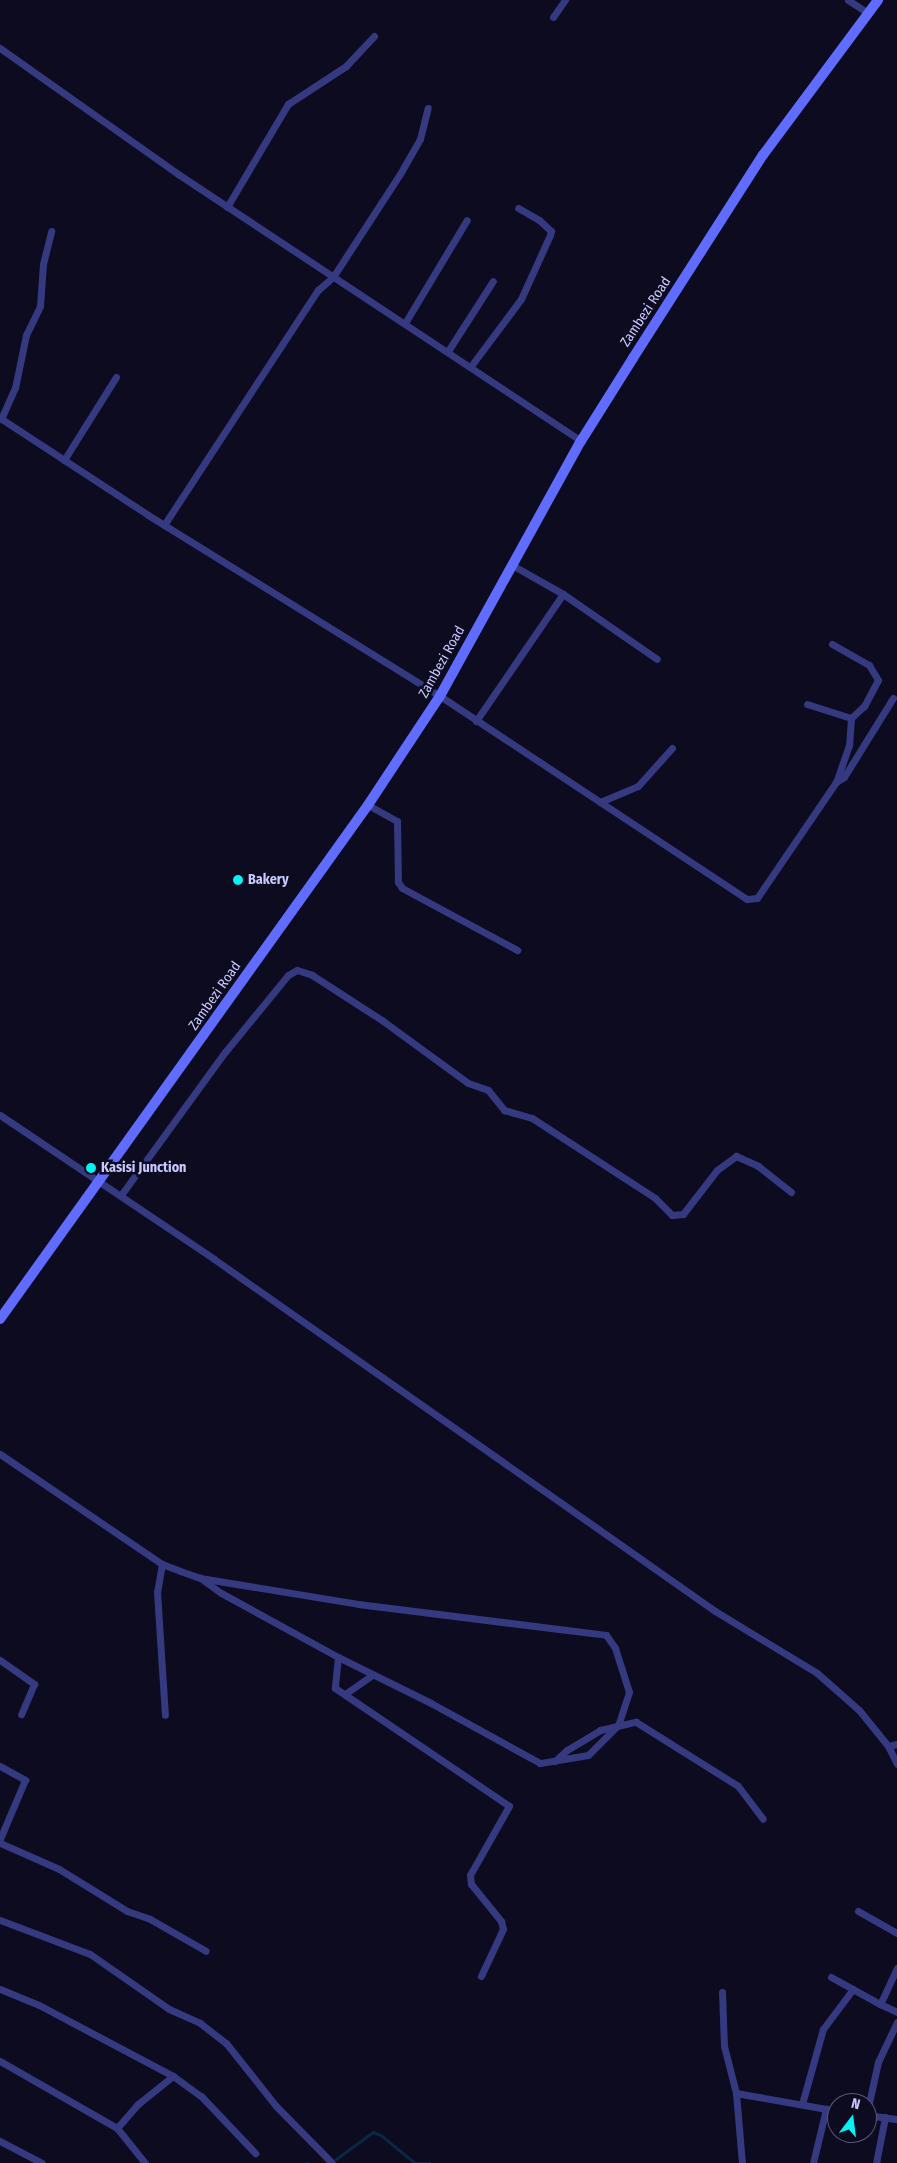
<!DOCTYPE html>
<html>
<head>
<meta charset="utf-8">
<style>
  body { margin:0 }
  #map { position:relative; width:897px; height:2163px; overflow:hidden; background:#0c0b1f; font-family:"Fira Sans Condensed",sans-serif }
  div>[style] { position:absolute }
  .stream>* { height:2.5px; margin:-1.25px; padding:0 1.25px; transform-origin:1.25px; border-radius:1.25px; background:#0a2744 }
  .minor>* { height:7px; margin:-3.5px; padding:0 3.5px; transform-origin:3.5px; border-radius:3.5px; background:#343980 }
  .secondary>* { height:10px; margin:-5px; padding:0 5px; transform-origin:5px; border-radius:5px; background:#606cff }
  .dots>* { width:14px; height:14px; translate:-50% -50%; box-sizing:border-box; border:2px solid #0c0b1f; border-radius:50% }
  span { translate:-50% -50%; white-space:nowrap; text-align:center; line-height:1.15; -webkit-text-stroke:5px #0c0b1f; paint-order:stroke }
  .street-label { font-size:14px; color:#c9c9ff }
  .poi-label { font-size:14px; color:#c9c9ff; font-weight:700 }
  .left { translate:0 -50%; text-align:left }
  .north { position:absolute; left:827px; top:2093px; width:50px; height:50px; box-sizing:border-box; background:#0c0b1f; border:1px solid #585779; border-radius:50%; rotate:15deg; font-size:14px; font-weight:700; line-height:20px; text-align:center; color:#c9c9ff }
  .north::after { content:''; display:block; margin:auto; width:18px; height:22px; background:#00f4f3; clip-path:polygon(50% 0,100% 100%,50% 72%,0 100%) }
</style>
</head>
<body>
<div id="map">
  <div class="stream">
    <div style="left:336px;top:2159px;width:46px;rotate:-36.1deg"></div>
    <div style="left:373px;top:2132px;width:9px;rotate:21deg"></div>
    <div style="left:381px;top:2135px;width:44px;rotate:39.5deg"></div>
    <div style="left:415px;top:2163px;width:15px"></div>
    <div style="left:306px;top:2163px;width:2px"></div>
  </div>
  <div class="minor">
    <div style="left:848px;top:0;width:24px;rotate:33deg"></div>
    <div style="left:553px;top:17px;width:21px;rotate:-55deg"></div>
    <div style="left:0;top:48px;width:218px;rotate:35.3deg"></div>
    <div style="left:178px;top:174px;width:483px;rotate:33.5deg"></div>
    <div style="left:227px;top:207px;width:120px;rotate:-59.4deg"></div>
    <div style="left:288px;top:104px;width:69px;rotate:-33.2deg"></div>
    <div style="left:346px;top:66px;width:41px;rotate:-47deg"></div>
    <div style="left:405px;top:323px;width:120px;rotate:-59deg"></div>
    <div style="left:448px;top:351px;width:83px;rotate:-57.3deg"></div>
    <div style="left:471px;top:366px;width:84px;rotate:-53.3deg"></div>
    <div style="left:521px;top:299px;width:70px;rotate:-65.6deg"></div>
    <div style="left:550px;top:235px;width:4px;rotate:-76deg"></div>
    <div style="left:551px;top:231px;width:16px;rotate:-137deg"></div>
    <div style="left:539px;top:220px;width:24px;rotate:-150deg"></div>
    <div style="left:0;top:418px;width:177px;rotate:33.2deg"></div>
    <div style="left:148px;top:515px;width:344px;rotate:31.8deg"></div>
    <div style="left:440px;top:696px;width:368px;rotate:33.5deg"></div>
    <div style="left:747px;top:899px;width:10px;rotate:-6deg"></div>
    <div style="left:757px;top:898px;width:140px;rotate:-55.7deg"></div>
    <div style="left:836px;top:782px;width:9px;rotate:-32deg"></div>
    <div style="left:844px;top:777px;width:93px;rotate:-58.2deg"></div>
    <div style="left:1px;top:419px;width:34px;rotate:-66deg"></div>
    <div style="left:15px;top:388px;width:54px;rotate:-78.3deg"></div>
    <div style="left:26px;top:335px;width:32px;rotate:-64deg"></div>
    <div style="left:40px;top:306px;width:42px;rotate:-85.9deg"></div>
    <div style="left:43px;top:264px;width:34px;rotate:-76deg"></div>
    <div style="left:64px;top:460px;width:98px;rotate:-57.9deg"></div>
    <div style="left:164px;top:525px;width:281px;rotate:-56.8deg"></div>
    <div style="left:318px;top:290px;width:20px;rotate:-41deg"></div>
    <div style="left:333px;top:277px;width:123px;rotate:-57deg"></div>
    <div style="left:400px;top:174px;width:40px;rotate:-60.3deg"></div>
    <div style="left:420px;top:139px;width:32px;rotate:-76deg"></div>
    <div style="left:512px;top:565px;width:59px;rotate:29.6deg"></div>
    <div style="left:563px;top:594px;width:114px;rotate:34.7deg"></div>
    <div style="left:832px;top:644px;width:43px;rotate:29.6deg"></div>
    <div style="left:869px;top:665px;width:17px;rotate:59deg"></div>
    <div style="left:878px;top:680px;width:30px;rotate:118deg"></div>
    <div style="left:864px;top:706px;width:18px;rotate:137deg"></div>
    <div style="left:851px;top:718px;width:27px;rotate:94deg"></div>
    <div style="left:849px;top:745px;width:39px;rotate:109deg"></div>
    <div style="left:807px;top:704px;width:46px;rotate:17.7deg"></div>
    <div style="left:476px;top:721px;width:154px;rotate:-55.6deg"></div>
    <div style="left:600px;top:802px;width:41px;rotate:-22.8deg"></div>
    <div style="left:638px;top:786px;width:51px;rotate:-48.2deg"></div>
    <div style="left:368px;top:805px;width:33px;rotate:29deg"></div>
    <div style="left:397px;top:821px;width:61px;rotate:89.1deg"></div>
    <div style="left:398px;top:882px;width:7px;rotate:56deg"></div>
    <div style="left:402px;top:888px;width:131px;rotate:28.3deg"></div>
    <div style="left:0;top:1115px;width:258px;rotate:33.9deg"></div>
    <div style="left:214px;top:1259px;width:612px;rotate:35.09deg"></div>
    <div style="left:715px;top:1611px;width:119px;rotate:31.3deg"></div>
    <div style="left:817px;top:1673px;width:56px;rotate:41.4deg"></div>
    <div style="left:859px;top:1710px;width:46px;rotate:51.1deg"></div>
    <div style="left:888px;top:1746px;width:9px;rotate:-13deg"></div>
    <div style="left:121px;top:1195px;width:177px;rotate:-54deg"></div>
    <div style="left:225px;top:1052px;width:99px;rotate:-50.7deg"></div>
    <div style="left:288px;top:975px;width:10px;rotate:-29deg"></div>
    <div style="left:297px;top:970px;width:16px;rotate:18deg"></div>
    <div style="left:312px;top:975px;width:85px;rotate:32.9deg"></div>
    <div style="left:383px;top:1021px;width:105px;rotate:36.1deg"></div>
    <div style="left:468px;top:1083px;width:21px;rotate:19deg"></div>
    <div style="left:488px;top:1090px;width:26px;rotate:51deg"></div>
    <div style="left:504px;top:1110px;width:29px;rotate:16deg"></div>
    <div style="left:532px;top:1118px;width:147px;rotate:33deg"></div>
    <div style="left:655px;top:1198px;width:24px;rotate:45deg"></div>
    <div style="left:672px;top:1215px;width:11px;rotate:-5deg"></div>
    <div style="left:683px;top:1214px;width:56px;rotate:-52.3deg"></div>
    <div style="left:717px;top:1170px;width:24px;rotate:-36deg"></div>
    <div style="left:736px;top:1156px;width:24px;rotate:24deg"></div>
    <div style="left:758px;top:1166px;width:42px;rotate:38.2deg"></div>
    <div style="left:0;top:1454px;width:196px;rotate:34.2deg"></div>
    <div style="left:162px;top:1564px;width:19px;rotate:21deg"></div>
    <div style="left:180px;top:1571px;width:21px;rotate:19deg"></div>
    <div style="left:200px;top:1578px;width:160px;rotate:9.3deg"></div>
    <div style="left:358px;top:1604px;width:250px;rotate:7.1deg"></div>
    <div style="left:606px;top:1635px;width:16px;rotate:55deg"></div>
    <div style="left:615px;top:1648px;width:46px;rotate:72.3deg"></div>
    <div style="left:629px;top:1692px;width:35px;rotate:108deg"></div>
    <div style="left:618px;top:1725px;width:42px;rotate:135deg"></div>
    <div style="left:588px;top:1755px;width:49px;rotate:170.5deg"></div>
    <div style="left:540px;top:1763px;width:124px;rotate:-151.2deg"></div>
    <div style="left:431px;top:1703px;width:104px;rotate:-153.7deg"></div>
    <div style="left:338px;top:1657px;width:133px;rotate:-151.3deg"></div>
    <div style="left:221px;top:1593px;width:26px;rotate:-144deg"></div>
    <div style="left:162px;top:1564px;width:28px;rotate:100deg"></div>
    <div style="left:157px;top:1592px;width:123px;rotate:86.3deg"></div>
    <div style="left:338px;top:1657px;width:31px;rotate:96deg"></div>
    <div style="left:335px;top:1688px;width:210px;rotate:34.1deg"></div>
    <div style="left:509px;top:1806px;width:79px;rotate:119.5deg"></div>
    <div style="left:470px;top:1875px;width:9px;rotate:84deg"></div>
    <div style="left:471px;top:1884px;width:48px;rotate:51deg"></div>
    <div style="left:501px;top:1921px;width:8px;rotate:76deg"></div>
    <div style="left:503px;top:1929px;width:52px;rotate:115.1deg"></div>
    <div style="left:0;top:1660px;width:42px;rotate:35.2deg"></div>
    <div style="left:34px;top:1684px;width:33px;rotate:113deg"></div>
    <div style="left:345px;top:1694px;width:33px;rotate:-35deg"></div>
    <div style="left:888px;top:1746px;width:20px;rotate:63deg"></div>
    <div style="left:555px;top:1761px;width:16px;rotate:-43deg"></div>
    <div style="left:567px;top:1750px;width:39px;rotate:-31deg"></div>
    <div style="left:600px;top:1730px;width:37px;rotate:-13deg"></div>
    <div style="left:636px;top:1722px;width:120px;rotate:32.1deg"></div>
    <div style="left:738px;top:1786px;width:41px;rotate:52.9deg"></div>
    <div style="left:0;top:1766px;width:29px;rotate:29deg"></div>
    <div style="left:25px;top:1780px;width:64px;rotate:113deg"></div>
    <div style="left:0;top:1843px;width:64px;rotate:23.8deg"></div>
    <div style="left:59px;top:1869px;width:80px;rotate:31.7deg"></div>
    <div style="left:127px;top:1911px;width:24px;rotate:19deg"></div>
    <div style="left:150px;top:1919px;width:64px;rotate:29.7deg"></div>
    <div style="left:858px;top:1911px;width:45px;rotate:29.4deg"></div>
    <div style="left:0;top:1920px;width:96px;rotate:20.7deg"></div>
    <div style="left:90px;top:1954px;width:96px;rotate:34.8deg"></div>
    <div style="left:169px;top:2009px;width:34px;rotate:24deg"></div>
    <div style="left:200px;top:2023px;width:33px;rotate:38deg"></div>
    <div style="left:226px;top:2043px;width:80px;rotate:51.6deg"></div>
    <div style="left:276px;top:2106px;width:80px;rotate:45.5deg"></div>
    <div style="left:897px;top:1968px;width:40px;rotate:115deg"></div>
    <div style="left:880px;top:2004px;width:19px;rotate:25deg"></div>
    <div style="left:831px;top:1977px;width:56px;rotate:28.9deg"></div>
    <div style="left:0;top:1989px;width:42px;rotate:22.3deg"></div>
    <div style="left:39px;top:2005px;width:152px;rotate:27.9deg"></div>
    <div style="left:173px;top:2076px;width:34px;rotate:36deg"></div>
    <div style="left:201px;top:2096px;width:79px;rotate:46.5deg"></div>
    <div style="left:722px;top:1992px;width:54px;rotate:87.9deg"></div>
    <div style="left:724px;top:2046px;width:49px;rotate:75.7deg"></div>
    <div style="left:736px;top:2093px;width:70px;rotate:85.1deg"></div>
    <div style="left:0;top:2061px;width:135px;rotate:29.8deg"></div>
    <div style="left:117px;top:2128px;width:45px;rotate:51.3deg"></div>
    <div style="left:736px;top:2093px;width:103px;rotate:10.1deg"></div>
    <div style="left:802px;top:2104px;width:78px;rotate:-74.4deg"></div>
    <div style="left:823px;top:2029px;width:50px;rotate:-53.1deg"></div>
    <div style="left:867px;top:2112px;width:51px;rotate:-77.6deg"></div>
    <div style="left:878px;top:2062px;width:44px;rotate:-64.6deg"></div>
    <div style="left:867px;top:2115px;width:30px;rotate:8deg"></div>
    <div style="left:117px;top:2128px;width:32px;rotate:-49deg"></div>
    <div style="left:138px;top:2104px;width:45px;rotate:-38.7deg"></div>
    <div style="left:0;top:2141px;width:47px;rotate:27.6deg"></div>
    <div style="left:813px;top:2163px;width:56px;rotate:-76.5deg"></div>
    <div style="left:876px;top:2163px;width:47px;rotate:-78.9deg"></div>
  </div>
  <div class="secondary">
    <div style="left:0;top:1319px;width:632px;rotate:-54.4deg"></div>
    <div style="left:368px;top:805px;width:131px;rotate:-56.6deg"></div>
    <div style="left:440px;top:696px;width:291px;rotate:-61.1deg"></div>
    <div style="left:581px;top:441px;width:98px;rotate:-57.9deg"></div>
    <div style="left:633px;top:358px;width:241px;rotate:-57.4deg"></div>
    <div style="left:763px;top:155px;width:193px;rotate:-53.4deg"></div>
  </div>
  <div class="dots">
    <div style="left:238px;top:880px;background:#00f4f3"></div>
    <div style="left:91px;top:1168px;background:#00f4f3"></div>
  </div>
  <div class="street-label">
    <span style="left:646px;top:312px;rotate:-57deg">Zambezi Road</span>
    <span style="left:442px;top:662px;rotate:-61deg">Zambezi Road</span>
    <span style="left:215px;top:996px;rotate:-55deg">Zambezi Road</span>
  </div>
  <div class="poi-label">
    <span class="left" style="left:248px;top:880px">Bakery</span>
    <span class="left" style="left:101px;top:1168px">Kasisi Junction</span>
  </div>
  <div class="north">N</div>
</div>
</body>
</html>
